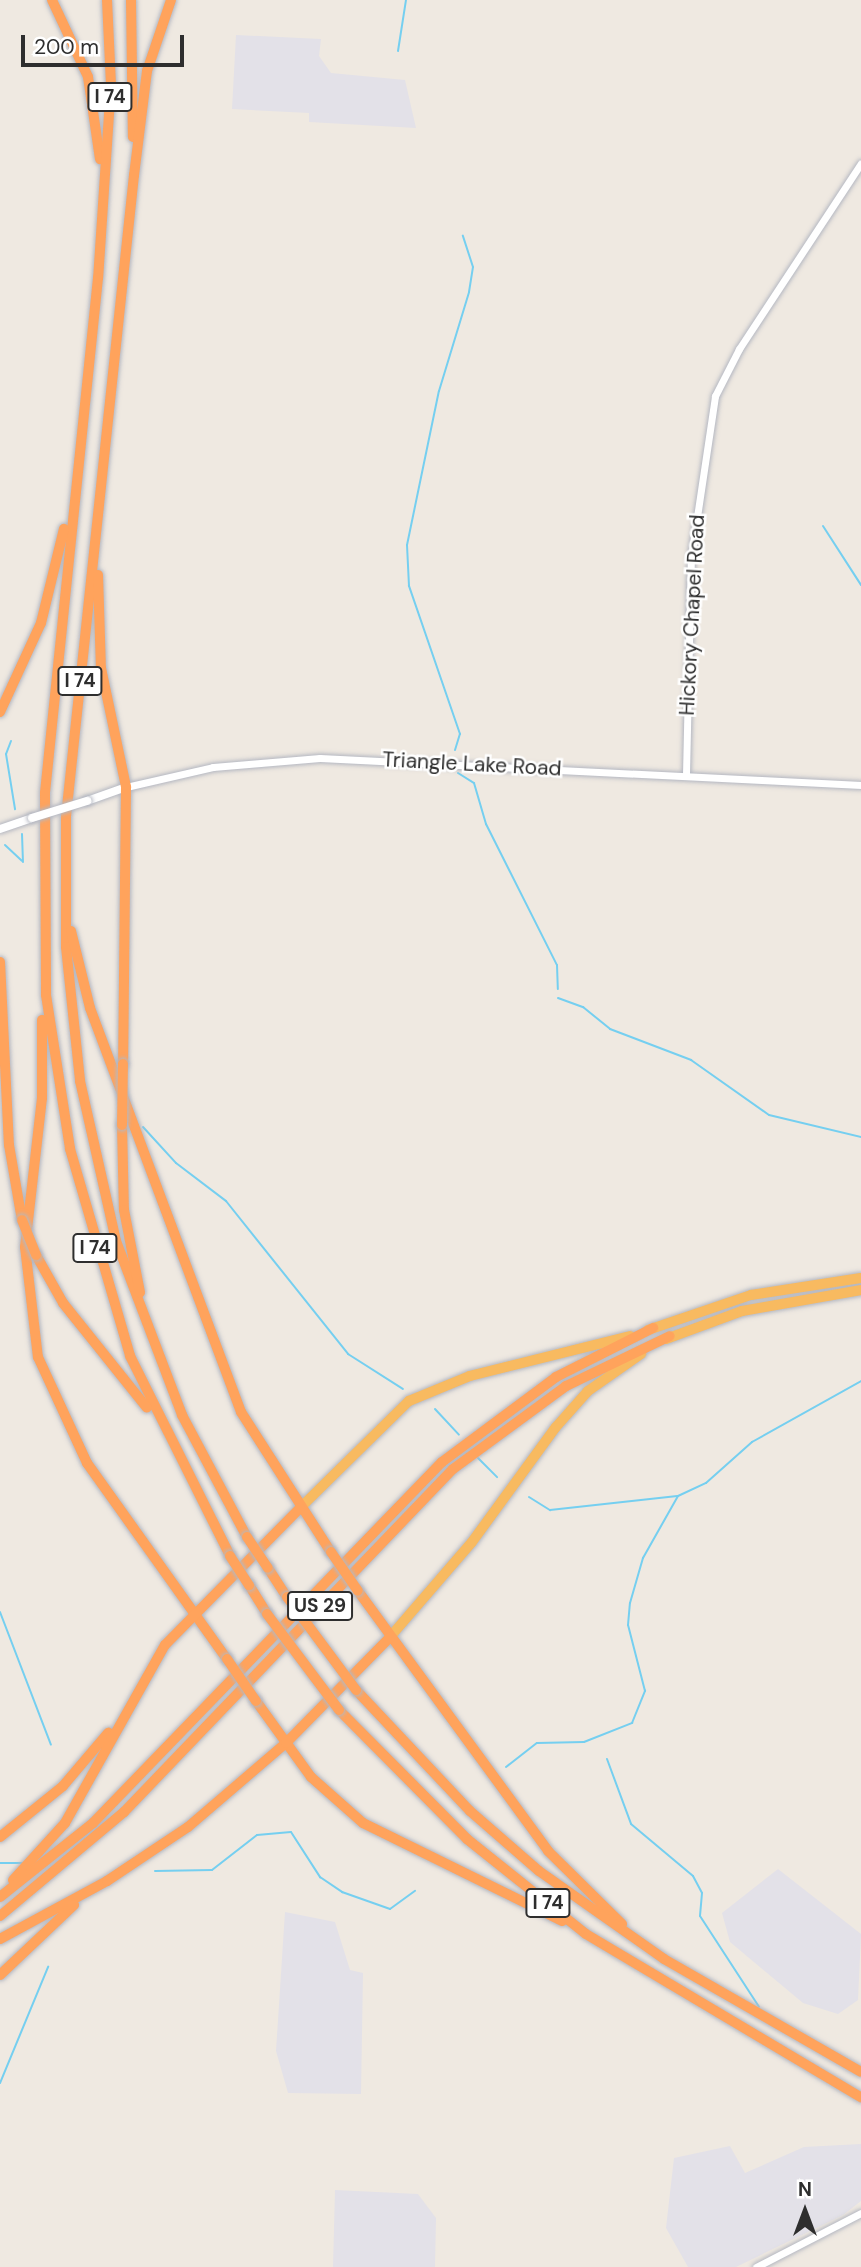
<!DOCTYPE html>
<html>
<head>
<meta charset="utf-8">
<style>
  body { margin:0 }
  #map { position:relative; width:861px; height:2267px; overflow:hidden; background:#efe9e1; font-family:"DM Sans",sans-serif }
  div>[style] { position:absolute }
  .industrial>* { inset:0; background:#e3e1e8 }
  .stream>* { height:2px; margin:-1px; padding:0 1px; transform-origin:1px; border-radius:1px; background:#75cff0 }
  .roads { filter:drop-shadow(0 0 2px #b4b7c1) drop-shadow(0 0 2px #b4b7c1) }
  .tertiary>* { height:7px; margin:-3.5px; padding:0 3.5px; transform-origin:3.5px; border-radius:3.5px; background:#fff }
  .secondary>* { height:8px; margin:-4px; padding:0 4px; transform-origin:4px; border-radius:4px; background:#fff }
  .trunk>* { height:10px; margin:-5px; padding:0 5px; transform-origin:5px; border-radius:5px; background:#f8ba60 }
  .motorway>* { height:10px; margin:-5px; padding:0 5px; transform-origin:5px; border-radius:5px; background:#ffa35c }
  .bridges { filter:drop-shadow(0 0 2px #b4b7c1) drop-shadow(0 0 2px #b4b7c1) }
  .secondary-bridge>* { height:8px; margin:-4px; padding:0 4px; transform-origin:4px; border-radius:4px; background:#fff }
  .motorway-bridge>* { height:10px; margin:-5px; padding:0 5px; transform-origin:5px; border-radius:5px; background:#ffa35c }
  span { translate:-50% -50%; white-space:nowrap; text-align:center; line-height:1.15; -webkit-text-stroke:5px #fff; paint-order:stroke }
  .shield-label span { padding:2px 5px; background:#fff; border:2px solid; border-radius:5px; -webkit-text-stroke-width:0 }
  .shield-label { font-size:19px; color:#2e2e2e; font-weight:700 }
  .street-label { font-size:21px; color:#2e2e2e }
  .north { position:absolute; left:770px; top:2176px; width:70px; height:70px; -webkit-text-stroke:5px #fff; paint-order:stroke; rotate:0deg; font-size:19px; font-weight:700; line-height:28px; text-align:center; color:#2e2e2e }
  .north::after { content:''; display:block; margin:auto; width:24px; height:32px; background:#2e2e2e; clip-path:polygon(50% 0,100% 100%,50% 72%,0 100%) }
  .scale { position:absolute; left:21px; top:35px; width:163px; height:32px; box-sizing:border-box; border:4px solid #2e2e2e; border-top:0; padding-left:9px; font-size:21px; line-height:24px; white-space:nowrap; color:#2e2e2e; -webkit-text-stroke:5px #fff; paint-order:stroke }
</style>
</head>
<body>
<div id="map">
  <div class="industrial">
    <div style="clip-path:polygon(236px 35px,321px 39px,319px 56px,331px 73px,405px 80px,416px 128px,309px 122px,309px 113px,232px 109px)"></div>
    <div style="clip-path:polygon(778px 1869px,861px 1934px,858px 2000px,838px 2014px,803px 2003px,730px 1942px,722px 1913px)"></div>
    <div style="clip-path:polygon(285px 1912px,335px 1922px,350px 1970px,363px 1973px,361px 2094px,288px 2093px,276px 2051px)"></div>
    <div style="clip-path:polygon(861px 2144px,861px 2201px,843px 2215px,736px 2267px,688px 2267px,666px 2228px,674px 2158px,730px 2146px,745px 2173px,804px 2147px)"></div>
    <div style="clip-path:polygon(335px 2190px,418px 2194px,436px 2218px,435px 2267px,333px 2267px)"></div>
  </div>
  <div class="stream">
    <div style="left:398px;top:51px;width:52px;rotate:-81.1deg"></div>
    <div style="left:823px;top:526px;width:70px;rotate:57.2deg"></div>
    <div style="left:11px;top:741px;width:14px;rotate:111deg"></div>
    <div style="left:6px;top:754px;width:56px;rotate:80.7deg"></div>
    <div style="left:455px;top:750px;width:17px;rotate:-73deg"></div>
    <div style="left:460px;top:734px;width:157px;rotate:-109deg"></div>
    <div style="left:409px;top:586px;width:41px;rotate:-92.8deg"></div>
    <div style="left:407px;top:545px;width:157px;rotate:-78.3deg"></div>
    <div style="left:439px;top:391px;width:103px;rotate:-73.1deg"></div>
    <div style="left:469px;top:292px;width:25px;rotate:-81deg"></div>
    <div style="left:473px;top:267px;width:33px;rotate:-108deg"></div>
    <div style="left:458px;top:773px;width:19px;rotate:32deg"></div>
    <div style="left:474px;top:783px;width:43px;rotate:73.7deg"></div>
    <div style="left:486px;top:824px;width:158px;rotate:63.3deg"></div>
    <div style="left:557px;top:965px;width:24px;rotate:88deg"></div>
    <div style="left:22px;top:834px;width:28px;rotate:88deg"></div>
    <div style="left:5px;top:845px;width:23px;rotate:43deg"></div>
    <div style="left:558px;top:998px;width:27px;rotate:20deg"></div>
    <div style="left:583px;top:1007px;width:35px;rotate:39deg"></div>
    <div style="left:610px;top:1029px;width:87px;rotate:20.9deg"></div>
    <div style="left:691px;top:1060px;width:95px;rotate:35.2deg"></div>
    <div style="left:769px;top:1115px;width:95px;rotate:13.4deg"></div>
    <div style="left:143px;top:1127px;width:49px;rotate:47.5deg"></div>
    <div style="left:176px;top:1163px;width:63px;rotate:37.2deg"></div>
    <div style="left:226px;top:1201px;width:196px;rotate:51.4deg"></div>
    <div style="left:348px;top:1354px;width:65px;rotate:32.5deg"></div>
    <div style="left:435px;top:1409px;width:35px;rotate:47deg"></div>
    <div style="left:478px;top:1458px;width:27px;rotate:45deg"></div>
    <div style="left:529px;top:1497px;width:25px;rotate:32deg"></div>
    <div style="left:550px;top:1510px;width:128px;rotate:-6.3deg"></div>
    <div style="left:0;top:1612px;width:142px;rotate:69deg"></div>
    <div style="left:607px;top:1759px;width:69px;rotate:69.7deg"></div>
    <div style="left:631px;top:1824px;width:81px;rotate:40deg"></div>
    <div style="left:693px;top:1876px;width:19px;rotate:62deg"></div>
    <div style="left:702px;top:1893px;width:23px;rotate:95deg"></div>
    <div style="left:700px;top:1916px;width:108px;rotate:57deg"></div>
    <div style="left:506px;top:1767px;width:39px;rotate:-38deg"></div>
    <div style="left:537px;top:1743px;width:47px;rotate:-1.2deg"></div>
    <div style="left:584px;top:1742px;width:52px;rotate:-21.6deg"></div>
    <div style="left:632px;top:1723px;width:35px;rotate:-68deg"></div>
    <div style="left:645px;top:1691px;width:68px;rotate:-104.4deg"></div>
    <div style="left:628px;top:1625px;width:22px;rotate:-85deg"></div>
    <div style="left:630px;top:1603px;width:47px;rotate:-73.9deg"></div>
    <div style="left:643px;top:1558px;width:71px;rotate:-60.6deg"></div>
    <div style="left:678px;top:1496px;width:31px;rotate:-25deg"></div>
    <div style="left:706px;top:1483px;width:62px;rotate:-41.7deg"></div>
    <div style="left:752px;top:1442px;width:125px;rotate:-29.2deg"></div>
    <div style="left:0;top:1863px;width:23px"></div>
    <div style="left:155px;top:1871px;width:57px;rotate:-1deg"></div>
    <div style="left:212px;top:1870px;width:57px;rotate:-37.9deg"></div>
    <div style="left:257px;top:1835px;width:34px;rotate:-5deg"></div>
    <div style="left:291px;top:1832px;width:54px;rotate:57.2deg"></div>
    <div style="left:320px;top:1877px;width:27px;rotate:34deg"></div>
    <div style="left:342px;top:1892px;width:51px;rotate:19.5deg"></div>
    <div style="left:390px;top:1909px;width:31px;rotate:-36deg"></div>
    <div style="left:0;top:2083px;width:126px;rotate:-67.5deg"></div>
  </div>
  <div class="roads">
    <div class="tertiary">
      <div style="left:686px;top:774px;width:217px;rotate:-88.7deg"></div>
      <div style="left:691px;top:557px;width:163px;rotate:-81.5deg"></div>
      <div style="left:715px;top:396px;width:53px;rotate:-62.9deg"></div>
      <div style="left:739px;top:349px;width:222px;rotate:-56.7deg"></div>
      <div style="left:126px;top:787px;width:89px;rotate:-12.9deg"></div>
      <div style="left:213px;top:767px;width:107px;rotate:-4.8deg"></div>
      <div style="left:320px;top:758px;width:542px;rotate:2.86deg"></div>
      <div style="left:756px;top:2267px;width:118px;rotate:-27.2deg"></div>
    </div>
    <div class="secondary">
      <div style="left:87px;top:801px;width:41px;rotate:-19.7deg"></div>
      <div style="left:0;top:829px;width:34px;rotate:-19deg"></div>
    </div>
    <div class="trunk">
      <div style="left:648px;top:1330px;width:109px;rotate:-18.8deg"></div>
      <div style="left:751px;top:1295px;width:111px;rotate:-8.8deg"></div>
      <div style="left:666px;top:1339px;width:81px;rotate:-20.2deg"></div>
      <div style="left:742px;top:1311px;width:121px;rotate:-10deg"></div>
      <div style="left:300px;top:1508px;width:153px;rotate:-44.5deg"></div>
      <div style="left:409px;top:1401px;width:66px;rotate:-22.3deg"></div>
      <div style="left:470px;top:1376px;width:165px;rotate:-14deg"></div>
      <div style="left:390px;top:1637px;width:125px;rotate:-49.2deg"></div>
      <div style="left:472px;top:1542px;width:142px;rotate:-53.9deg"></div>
      <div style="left:556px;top:1427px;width:48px;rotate:-48.4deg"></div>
      <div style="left:588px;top:1391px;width:65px;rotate:-34.9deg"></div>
    </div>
    <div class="motorway">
      <div style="left:52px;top:0;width:85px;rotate:64.9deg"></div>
      <div style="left:88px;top:77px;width:83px;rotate:81.7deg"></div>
      <div style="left:107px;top:0;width:84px;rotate:87.3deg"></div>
      <div style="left:111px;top:84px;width:194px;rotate:93.8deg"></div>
      <div style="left:98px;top:278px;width:518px;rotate:95.88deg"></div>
      <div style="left:45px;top:793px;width:202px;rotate:89.7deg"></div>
      <div style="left:46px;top:995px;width:156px;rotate:81.1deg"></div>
      <div style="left:70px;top:1149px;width:216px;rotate:73.8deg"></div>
      <div style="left:130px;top:1356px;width:224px;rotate:63.4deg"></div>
      <div style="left:131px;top:0;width:137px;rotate:89.2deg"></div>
      <div style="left:171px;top:0;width:75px;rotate:108.7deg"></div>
      <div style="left:147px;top:71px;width:105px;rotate:97.1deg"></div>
      <div style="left:134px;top:175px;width:646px;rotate:96.05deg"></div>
      <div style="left:66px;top:817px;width:130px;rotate:90deg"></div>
      <div style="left:66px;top:947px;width:135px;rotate:84deg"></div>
      <div style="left:80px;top:1081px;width:164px;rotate:77.3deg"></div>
      <div style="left:116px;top:1241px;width:186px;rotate:69.2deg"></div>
      <div style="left:182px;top:1415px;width:138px;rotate:62deg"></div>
      <div style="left:98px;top:575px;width:93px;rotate:88.2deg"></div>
      <div style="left:101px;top:668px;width:122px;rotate:78.1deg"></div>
      <div style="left:126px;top:787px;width:277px;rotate:90.6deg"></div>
      <div style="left:0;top:712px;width:98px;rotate:-65.3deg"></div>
      <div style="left:41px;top:623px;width:97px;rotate:-76.3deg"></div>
      <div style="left:71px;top:931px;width:79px;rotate:76.1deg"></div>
      <div style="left:90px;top:1008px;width:431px;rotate:69.5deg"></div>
      <div style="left:241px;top:1412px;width:166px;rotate:57.3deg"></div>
      <div style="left:0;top:962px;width:183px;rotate:87.2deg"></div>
      <div style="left:9px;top:1145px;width:76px;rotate:80.2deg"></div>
      <div style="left:42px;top:1020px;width:78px;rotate:90deg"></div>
      <div style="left:42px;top:1098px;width:150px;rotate:96.5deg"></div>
      <div style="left:25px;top:1247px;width:111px;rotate:83.3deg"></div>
      <div style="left:38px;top:1357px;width:117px;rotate:65.2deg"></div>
      <div style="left:87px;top:1463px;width:241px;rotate:54.5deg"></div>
      <div style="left:122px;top:1125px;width:85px;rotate:88.7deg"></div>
      <div style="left:124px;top:1210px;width:84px;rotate:79deg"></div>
      <div style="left:36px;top:1255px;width:55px;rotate:60.6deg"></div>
      <div style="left:63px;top:1303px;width:134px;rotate:51.3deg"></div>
      <div style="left:268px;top:1568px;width:35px;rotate:57deg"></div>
      <div style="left:249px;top:1585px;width:34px;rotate:58deg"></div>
      <div style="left:358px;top:1591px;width:322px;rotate:53.8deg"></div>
      <div style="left:548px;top:1851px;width:104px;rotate:44.6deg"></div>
      <div style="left:356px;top:1690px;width:166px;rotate:46.7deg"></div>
      <div style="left:470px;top:1811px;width:91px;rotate:41deg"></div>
      <div style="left:539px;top:1871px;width:153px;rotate:35.1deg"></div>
      <div style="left:664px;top:1959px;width:227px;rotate:29.8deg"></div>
      <div style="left:256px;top:1701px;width:94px;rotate:54.1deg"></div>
      <div style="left:311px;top:1777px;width:69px;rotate:41.5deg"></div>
      <div style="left:363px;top:1823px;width:222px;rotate:26.2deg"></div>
      <div style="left:339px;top:1710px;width:182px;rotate:45.2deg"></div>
      <div style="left:467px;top:1839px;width:152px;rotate:38.6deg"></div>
      <div style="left:586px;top:1934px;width:320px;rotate:30.7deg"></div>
      <div style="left:0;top:1837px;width:81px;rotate:-39deg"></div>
      <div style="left:63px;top:1786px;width:70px;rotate:-49.7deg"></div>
      <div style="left:13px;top:1880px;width:77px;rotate:-47.6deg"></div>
      <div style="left:65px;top:1823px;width:204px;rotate:-60.7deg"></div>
      <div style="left:165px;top:1645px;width:192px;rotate:-45.4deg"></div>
      <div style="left:0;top:1897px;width:119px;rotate:-38.5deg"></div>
      <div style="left:93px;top:1823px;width:502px;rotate:-45.97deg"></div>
      <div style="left:442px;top:1462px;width:142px;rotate:-36.7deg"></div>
      <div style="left:556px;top:1377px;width:109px;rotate:-26.8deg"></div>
      <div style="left:0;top:1916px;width:162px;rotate:-40deg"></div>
      <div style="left:124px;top:1812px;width:475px;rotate:-46.2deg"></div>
      <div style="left:453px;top:1469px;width:140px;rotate:-36.3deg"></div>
      <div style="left:566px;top:1386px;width:115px;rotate:-25.7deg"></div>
      <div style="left:0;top:1939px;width:122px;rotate:-28.5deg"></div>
      <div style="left:107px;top:1881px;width:97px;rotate:-33.7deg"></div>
      <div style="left:188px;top:1827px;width:129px;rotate:-40.6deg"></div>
      <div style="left:286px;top:1743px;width:148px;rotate:-45.5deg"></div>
      <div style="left:0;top:1975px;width:102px;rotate:-43.4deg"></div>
    </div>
  </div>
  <div class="bridges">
    <div class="secondary-bridge">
      <div style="left:32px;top:818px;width:58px;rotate:-17.2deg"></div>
    </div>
    <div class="motorway-bridge">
      <div style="left:122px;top:1125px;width:61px;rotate:-89.1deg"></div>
      <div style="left:22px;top:1220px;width:38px;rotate:68deg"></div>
      <div style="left:247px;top:1537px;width:37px;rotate:56deg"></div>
      <div style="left:331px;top:1552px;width:47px;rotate:55.3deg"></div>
      <div style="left:230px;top:1556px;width:35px;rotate:57deg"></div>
      <div style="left:287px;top:1597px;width:116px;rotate:53.4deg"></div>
      <div style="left:267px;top:1614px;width:120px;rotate:53.1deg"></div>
      <div style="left:227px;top:1659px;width:51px;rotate:55.4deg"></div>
    </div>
  </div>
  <div class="shield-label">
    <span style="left:110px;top:97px">I 74</span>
    <span style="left:80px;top:681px">I 74</span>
    <span style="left:95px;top:1248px">I 74</span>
    <span style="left:320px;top:1606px">US 29</span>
    <span style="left:548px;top:1903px">I 74</span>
  </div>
  <div class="street-label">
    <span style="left:692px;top:615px;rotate:-87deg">Hickory Chapel Road</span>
    <span style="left:472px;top:764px;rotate:3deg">Triangle Lake Road</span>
  </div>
  <div class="north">N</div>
  <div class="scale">200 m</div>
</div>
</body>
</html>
